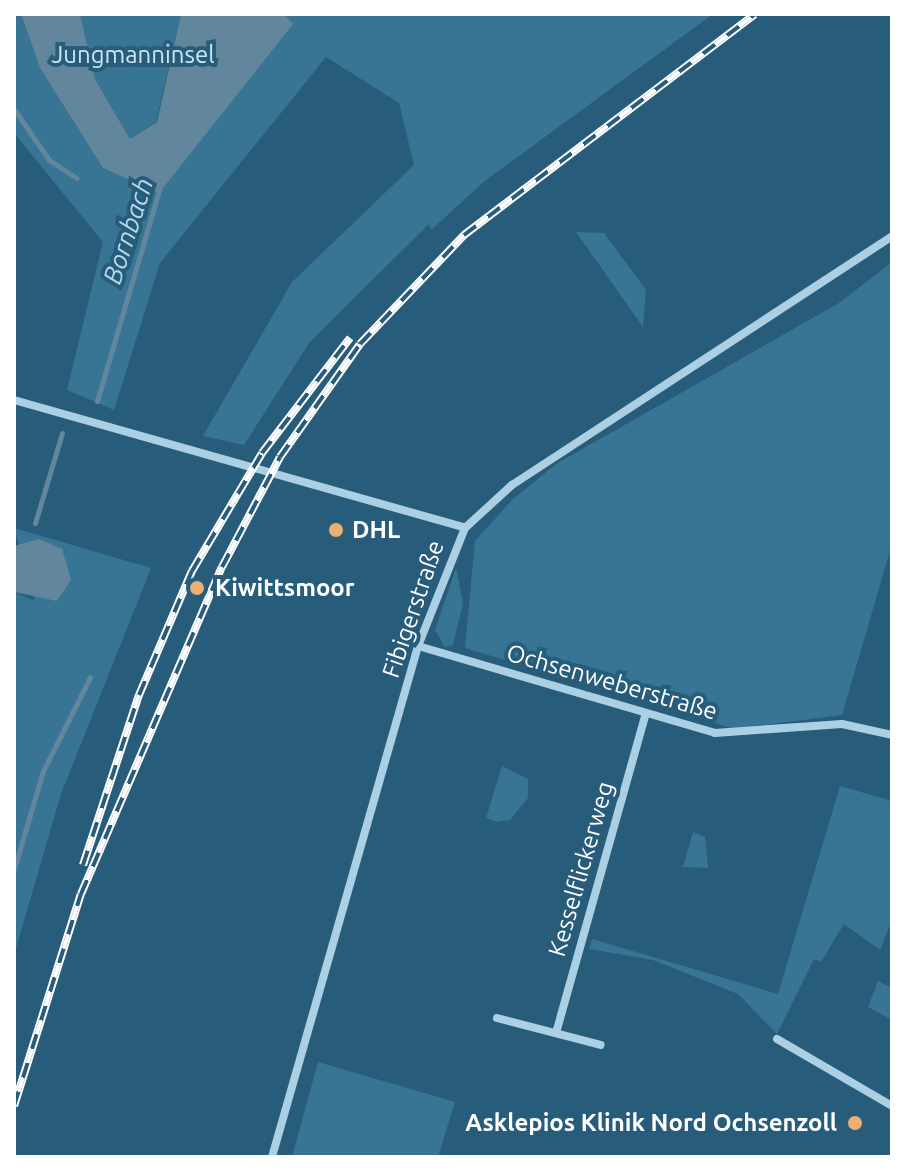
<!DOCTYPE html>
<html>
<head>
<meta charset="utf-8">
<style>
  body { margin:0 }
  #map { position:relative; width:906px; height:1171px; overflow:hidden; background:#275c7a; font-family:Ubuntu,sans-serif }
  div>[style] { position:absolute }
  .green>* { inset:0; background:#387595 }
  .water>* { inset:0; background:#62879d }
  .stream>* { height:5px; margin:-2.5px; padding:0 2.5px; transform-origin:2.5px; border-radius:2.5px; background:#62879d }
  .minor>* { height:8px; margin:-4px; padding:0 4px; transform-origin:4px; border-radius:4px; background:#abd0e3 }
  .rail>* { height:8px; margin-top:-4px; transform-origin:0; background:repeating-linear-gradient(90deg,#275c7a 0 15px,#fff 0 30px); box-sizing:border-box; border-block:2px solid #fff }
  .dots>* { width:22px; height:22px; translate:-50% -50%; box-sizing:border-box; border:4px solid #275c7a; border-radius:50% }
  span { translate:-50% -50%; white-space:nowrap; text-align:center; line-height:1.15; -webkit-text-stroke:8px #275c7a; paint-order:stroke }
  .park-label { font-size:24px; color:#cde6f3 }
  .poi-label { font-size:24px; color:#fff; font-weight:700 }
  .left { translate:0 -50%; text-align:left }
  .right { translate:-100% -50%; text-align:right }
  .street-label { font-size:24px; color:#fff }
  .water-label { font-size:26px; color:#b6d9eb; font-style:italic }
  .frame { position:absolute; inset:0; border:16px solid #fff; pointer-events:none }
</style>
</head>
<body>
<div id="map">
  <div class="green">
    <div style="clip-path:polygon(14px 14px,21px 14px,40px 68px,103px 168px,159px 192px,292px 23px,284px 14px,713px 14px,486px 180px,431px 230px,429px 224px,309px 343px,244px 445px,203px 436px,292px 282px,414px 165px,399px 103px,326px 57px,160px 263px,114px 410px,67px 390px,103px 242px,14px 133px)"></div>
    <div style="clip-path:polygon(80px 14px,181px 14px,156px 122px,130px 139px,95px 79px)"></div>
    <div style="clip-path:polygon(576px 232px,604px 233px,646px 290px,643px 327px)"></div>
    <div style="clip-path:polygon(892px 262px,892px 544px,842px 715px,734px 729px,465px 648px,475px 541px,512px 500px,556px 464px,839px 303px)"></div>
    <div style="clip-path:polygon(14px 528px,151px 568px,61px 794px,14px 955px,14px 592px,35px 601px)"></div>
    <div style="clip-path:polygon(456px 568px,463px 603px,453px 645px,445px 647px,435px 630px)"></div>
    <div style="clip-path:polygon(502px 766px,528px 779px,528px 798px,510px 820px,497px 822px,486px 818px)"></div>
    <div style="clip-path:polygon(840px 786px,892px 801px,892px 920px,880px 950px,844px 924px,821px 962px,814px 959px,777px 1034px,738px 994px,653px 960px,589px 949px,592px 939px,778px 994px)"></div>
    <div style="clip-path:polygon(693px 832px,705px 837px,708px 868px,683px 867px)"></div>
    <div style="clip-path:polygon(878px 981px,892px 988px,892px 1020px,868px 1007px)"></div>
    <div style="clip-path:polygon(318px 1062px,455px 1102px,438px 1157px,292px 1157px)"></div>
  </div>
  <div class="water">
    <div style="clip-path:polygon(21px 14px,80px 14px,95px 79px,130px 139px,157px 122px,181px 14px,284px 14px,293px 24px,159px 193px,103px 168px,40px 68px)"></div>
    <div style="clip-path:polygon(39px 539px,62px 549px,71px 580px,57px 601px,14px 592px,14px 546px)"></div>
  </div>
  <div class="stream">
    <div style="left:14px;top:109px;width:62px;rotate:55.5deg"></div>
    <div style="left:49px;top:160px;width:33px;rotate:33deg"></div>
    <div style="left:97px;top:401px;width:223px;rotate:-73.6deg"></div>
    <div style="left:35px;top:523px;width:94px;rotate:-73.3deg"></div>
    <div style="left:14px;top:869px;width:102px;rotate:-73.5deg"></div>
    <div style="left:43px;top:771px;width:105px;rotate:-63.4deg"></div>
  </div>
  <div class="minor">
    <div style="left:14px;top:400px;width:469px;rotate:15.8deg"></div>
    <div style="left:418px;top:646px;width:309px;rotate:16.3deg"></div>
    <div style="left:715px;top:733px;width:127px;rotate:-4.1deg"></div>
    <div style="left:842px;top:724px;width:51px;rotate:12.4deg"></div>
    <div style="left:497px;top:1018px;width:107px;rotate:14.6deg"></div>
    <div style="left:556px;top:1033px;width:329px;rotate:-74.3deg"></div>
    <div style="left:777px;top:1039px;width:133px;rotate:30.2deg"></div>
    <div style="left:272px;top:1157px;width:531px;rotate:-74.05deg"></div>
    <div style="left:418px;top:646px;width:127px;rotate:-68.3deg"></div>
    <div style="left:465px;top:528px;width:64px;rotate:-42.5deg"></div>
    <div style="left:512px;top:485px;width:454px;rotate:-33.2deg"></div>
  </div>
  <div class="rail">
    <div style="left:83px;top:865px;width:179px;rotate:-71.8deg"></div>
    <div style="left:139px;top:695px;width:135px;rotate:-66.9deg"></div>
    <div style="left:192px;top:571px;width:137px;rotate:-59.3deg"></div>
    <div style="left:262px;top:453px;width:145px;rotate:-52.6deg"></div>
    <div style="left:14px;top:1106px;width:222px;rotate:-72.5deg"></div>
    <div style="left:81px;top:894px;width:356px;rotate:-66.7deg"></div>
    <div style="left:222px;top:567px;width:124px;rotate:-62.2deg"></div>
    <div style="left:280px;top:457px;width:138px;rotate:-54.7deg"></div>
    <div style="left:360px;top:344px;width:151px;rotate:-46.3deg"></div>
    <div style="left:464px;top:235px;width:365px;rotate:-37.2deg"></div>
  </div>
  <div class="dots">
    <div style="left:336px;top:530px;background:#ebaf71"></div>
    <div style="left:197px;top:588px;background:#ebaf71"></div>
    <div style="left:855px;top:1123px;background:#ebaf71"></div>
  </div>
  <div class="park-label">
    <span style="left:133px;top:55px">Jungmanninsel</span>
  </div>
  <div class="poi-label">
    <span class="left" style="left:352px;top:530px">DHL</span>
    <span class="left" style="left:215px;top:588px">Kiwittsmoor</span>
    <span class="right" style="left:837px;top:1123px">Asklepios Klinik Nord Ochsenzoll</span>
  </div>
  <div class="street-label">
    <span style="left:413px;top:609px;rotate:-71deg">Fibigerstraße</span>
    <span style="left:612px;top:682px;rotate:16deg">Ochsenweberstraße</span>
    <span style="left:581px;top:869px;rotate:-74deg">Kesselflickerweg</span>
  </div>
  <div class="water-label">
    <span style="left:128px;top:231px;rotate:-72deg">Bornbach</span>
  </div>
  <div class="frame"></div>
</div>
</body>
</html>
